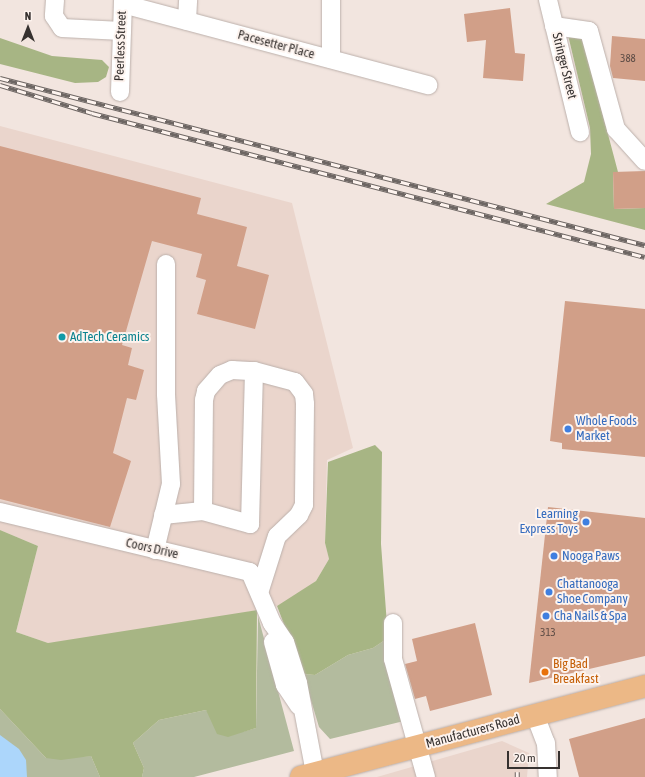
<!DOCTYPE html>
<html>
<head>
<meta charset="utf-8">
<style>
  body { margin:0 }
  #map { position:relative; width:645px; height:777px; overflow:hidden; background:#f2e5df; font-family:"Asap Condensed",sans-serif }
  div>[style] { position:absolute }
  .built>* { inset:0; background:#ead5cc }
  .green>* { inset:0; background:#b3bb9e }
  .forest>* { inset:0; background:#a7b584 }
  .water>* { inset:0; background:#acd6fb }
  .building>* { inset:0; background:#d19f88 }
  .roads { filter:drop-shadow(0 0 1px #bcb0ab) drop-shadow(0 0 1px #bcb0ab) }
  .minor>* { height:18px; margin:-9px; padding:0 9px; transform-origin:9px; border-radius:9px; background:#fff }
  .major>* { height:22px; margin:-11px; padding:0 11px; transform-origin:11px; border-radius:11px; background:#ecb886 }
  .rail>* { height:4.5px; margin-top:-2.25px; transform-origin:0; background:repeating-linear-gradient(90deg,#fdf3ee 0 9px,#6d6663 0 18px); box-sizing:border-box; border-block:1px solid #6d6663 }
  .dots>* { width:11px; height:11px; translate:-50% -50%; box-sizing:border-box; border:2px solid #fdf3ee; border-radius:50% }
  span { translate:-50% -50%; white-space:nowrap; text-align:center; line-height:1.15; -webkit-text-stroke:4px #fdf3ee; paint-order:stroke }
  .number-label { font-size:11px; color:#5d4c45 }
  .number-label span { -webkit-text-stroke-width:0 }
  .street-label { font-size:13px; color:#36312f }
  .culture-label { font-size:13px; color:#0d838f }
  .left { translate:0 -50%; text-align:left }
  .shop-label { font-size:13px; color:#366cbe }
  .right { translate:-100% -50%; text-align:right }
  .food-label { font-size:13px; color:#c56008 }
  .north { position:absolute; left:8px; top:8px; width:40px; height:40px; -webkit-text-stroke:3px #fdf3ee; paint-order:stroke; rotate:0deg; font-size:11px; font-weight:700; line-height:16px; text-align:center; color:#36312f }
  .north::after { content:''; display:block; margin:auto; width:14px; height:18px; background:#36312f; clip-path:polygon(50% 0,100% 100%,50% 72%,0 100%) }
  .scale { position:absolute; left:507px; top:751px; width:53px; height:18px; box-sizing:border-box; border:2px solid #36312f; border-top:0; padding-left:5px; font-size:12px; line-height:14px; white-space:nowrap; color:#36312f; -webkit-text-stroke:3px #fdf3ee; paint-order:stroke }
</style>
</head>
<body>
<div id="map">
  <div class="built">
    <div style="clip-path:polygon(0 126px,292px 203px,353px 448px,327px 460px,325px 543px,329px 559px,316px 581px,294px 597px,277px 606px,228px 616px,87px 639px,48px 643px,16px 632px,38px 546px,0 530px)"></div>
    <div style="clip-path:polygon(502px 741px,529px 753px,527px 777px,377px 777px)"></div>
  </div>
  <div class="green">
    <div style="clip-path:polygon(258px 616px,294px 751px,194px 777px,142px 777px,144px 768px,133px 743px,159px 720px,206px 710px,213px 718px,242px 732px,256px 728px)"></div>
    <div style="clip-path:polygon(388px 638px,404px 721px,330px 739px,319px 727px,303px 674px,315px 675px,348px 655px,373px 648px)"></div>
    <div style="clip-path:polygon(0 709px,46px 758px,91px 756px,100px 777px,0 777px)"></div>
  </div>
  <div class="forest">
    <div style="clip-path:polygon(568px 35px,582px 36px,618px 172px,613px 172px,614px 209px,645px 208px,645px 230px,546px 204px,584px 182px,591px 154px,590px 128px)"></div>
    <div style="clip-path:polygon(0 38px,52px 56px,102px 60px,109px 67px,106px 77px,98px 82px,75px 83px,0 64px)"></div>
    <div style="clip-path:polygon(375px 445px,382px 452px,381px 544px,388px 638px,373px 648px,348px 655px,315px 675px,303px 674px,277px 606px,316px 581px,329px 559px,325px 543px,328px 462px)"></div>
    <div style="clip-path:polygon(0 530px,38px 546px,16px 632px,48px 643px,257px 610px,256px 728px,228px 737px,217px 734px,206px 710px,159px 720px,133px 743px,144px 768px,142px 777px,100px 777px,91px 756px,61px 760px,46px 758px,0 709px)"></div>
  </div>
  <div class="water">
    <div style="clip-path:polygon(0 735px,19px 749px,26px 760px,27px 777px,0 777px)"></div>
  </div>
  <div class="building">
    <div style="clip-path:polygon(510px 8px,515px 53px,525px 54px,523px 81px,483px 78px,486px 40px,467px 42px,464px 14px)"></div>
    <div style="clip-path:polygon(612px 36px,645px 39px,645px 81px,613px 78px,610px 66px)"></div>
    <div style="clip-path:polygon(0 146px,201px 198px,197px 214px,247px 227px,237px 266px,269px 275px,255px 329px,197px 314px,206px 280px,196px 277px,202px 254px,152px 241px,122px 345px,132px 348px,128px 365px,144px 370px,136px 400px,127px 398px,113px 453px,131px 461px,110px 527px,0 499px)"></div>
    <div style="clip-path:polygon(645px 171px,645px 208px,614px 209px,613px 172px)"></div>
    <div style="clip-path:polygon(565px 301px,645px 309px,645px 457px,562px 449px,562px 443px,550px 441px)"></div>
    <div style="clip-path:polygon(548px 507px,645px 518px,645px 656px,529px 683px)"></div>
    <div style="clip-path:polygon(475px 623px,492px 695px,430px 711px,426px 696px,415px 699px,405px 664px,417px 661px,412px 639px)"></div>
    <div style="clip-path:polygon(645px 718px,645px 777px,579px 777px,569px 739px)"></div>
  </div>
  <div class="roads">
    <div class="minor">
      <div style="left:55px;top:0;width:16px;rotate:94deg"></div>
      <div style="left:54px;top:16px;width:14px;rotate:56deg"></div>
      <div style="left:62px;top:28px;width:60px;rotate:2.9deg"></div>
      <div style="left:331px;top:0;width:59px;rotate:90deg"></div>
      <div style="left:548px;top:0;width:136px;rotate:76.4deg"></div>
      <div style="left:123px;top:4px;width:316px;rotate:14.9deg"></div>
      <div style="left:187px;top:21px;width:21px;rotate:-87deg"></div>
      <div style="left:554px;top:26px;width:35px;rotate:8deg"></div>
      <div style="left:589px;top:31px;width:102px;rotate:74.6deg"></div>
      <div style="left:616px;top:129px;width:43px;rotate:47.8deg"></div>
      <div style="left:120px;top:92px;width:92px;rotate:-88.1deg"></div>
      <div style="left:203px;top:511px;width:49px;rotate:15.5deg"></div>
      <div style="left:250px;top:524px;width:153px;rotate:-88.5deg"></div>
      <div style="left:0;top:512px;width:257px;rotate:13.5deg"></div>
      <div style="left:250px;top:572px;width:56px;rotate:66.7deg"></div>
      <div style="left:272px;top:623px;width:23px;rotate:56deg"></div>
      <div style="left:285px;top:642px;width:43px;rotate:72.4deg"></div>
      <div style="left:298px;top:683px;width:92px;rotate:79.3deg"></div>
      <div style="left:163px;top:515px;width:40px;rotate:-5.7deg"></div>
      <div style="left:203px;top:511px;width:111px;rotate:-89.5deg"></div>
      <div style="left:204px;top:400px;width:9px;rotate:-77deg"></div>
      <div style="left:206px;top:391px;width:21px;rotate:-49deg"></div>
      <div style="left:220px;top:375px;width:13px;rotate:-23deg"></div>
      <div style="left:232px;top:370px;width:22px;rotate:3deg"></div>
      <div style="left:254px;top:371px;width:42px;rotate:15deg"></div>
      <div style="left:295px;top:382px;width:15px;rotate:53deg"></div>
      <div style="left:304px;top:394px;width:10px;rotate:84deg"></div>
      <div style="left:305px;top:404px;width:101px;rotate:90.6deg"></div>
      <div style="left:304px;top:505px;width:11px;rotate:117deg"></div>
      <div style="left:299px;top:515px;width:30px;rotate:136deg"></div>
      <div style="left:277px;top:536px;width:57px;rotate:107.5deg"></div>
      <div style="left:155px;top:550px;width:68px;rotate:-76.4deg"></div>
      <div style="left:171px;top:484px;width:90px;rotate:-93.2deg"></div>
      <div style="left:166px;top:394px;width:130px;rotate:-90deg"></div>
      <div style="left:393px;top:623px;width:36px;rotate:90deg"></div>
      <div style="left:393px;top:659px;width:123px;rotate:74.4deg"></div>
      <div style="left:273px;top:642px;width:45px;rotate:74.4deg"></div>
      <div style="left:285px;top:685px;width:25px;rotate:56deg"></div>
      <div style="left:535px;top:715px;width:30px;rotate:69deg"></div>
      <div style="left:546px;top:743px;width:34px;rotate:87deg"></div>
    </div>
    <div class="major">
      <div style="left:301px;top:777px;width:356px;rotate:-14.8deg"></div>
    </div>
  </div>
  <div class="rail">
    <div style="left:0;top:78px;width:666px;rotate:14.52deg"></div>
    <div style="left:0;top:85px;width:96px;rotate:16.9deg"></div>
    <div style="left:92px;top:113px;width:571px;rotate:14.6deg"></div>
    <div style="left:517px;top:777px;width:5px;rotate:-90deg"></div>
  </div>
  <div class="dots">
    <div style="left:62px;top:337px;background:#0f9aa8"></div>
    <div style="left:568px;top:429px;background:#3f7fe0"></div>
    <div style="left:586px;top:522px;background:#3f7fe0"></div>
    <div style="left:554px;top:556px;background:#3f7fe0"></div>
    <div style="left:549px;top:592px;background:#3f7fe0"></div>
    <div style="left:546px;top:616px;background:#3f7fe0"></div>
    <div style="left:545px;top:672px;background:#e8710a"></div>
  </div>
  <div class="number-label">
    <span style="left:628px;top:58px">388</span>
    <span style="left:548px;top:632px">313</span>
  </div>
  <div class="street-label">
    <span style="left:276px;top:45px;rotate:15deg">Pacesetter Place</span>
    <span style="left:121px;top:46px;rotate:-88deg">Peerless Street</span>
    <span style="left:564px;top:66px;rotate:76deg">Stringer Street</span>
    <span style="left:152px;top:549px;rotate:13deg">Coors Drive</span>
    <span style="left:473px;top:732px;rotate:-15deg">Manufacturers Road</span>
  </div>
  <div class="culture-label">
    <span class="left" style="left:70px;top:337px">AdTech Ceramics</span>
  </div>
  <div class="shop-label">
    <span class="left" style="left:576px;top:429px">Whole Foods<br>Market</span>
    <span class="right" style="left:578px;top:522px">Learning<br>Express Toys</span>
    <span class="left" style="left:562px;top:556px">Nooga Paws</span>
    <span class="left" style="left:557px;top:592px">Chattanooga<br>Shoe Company</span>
    <span class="left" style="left:554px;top:616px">Cha Nails &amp; Spa</span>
  </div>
  <div class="food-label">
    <span class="left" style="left:553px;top:672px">Big Bad<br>Breakfast</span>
  </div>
  <div class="north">N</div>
  <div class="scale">20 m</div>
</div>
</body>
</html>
